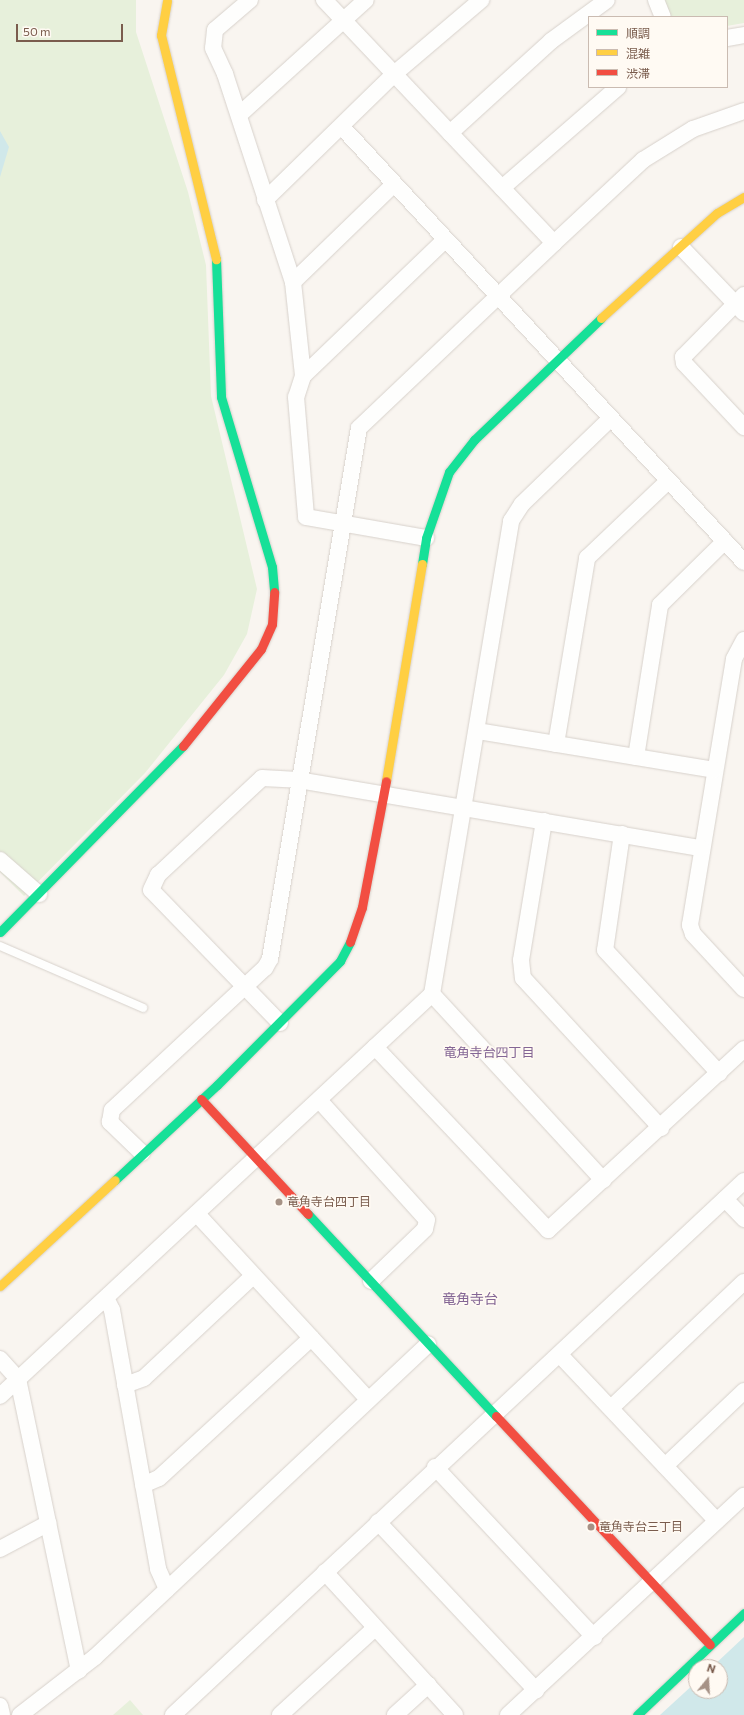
<!DOCTYPE html>
<html>
<head>
<meta charset="utf-8">
<style>
  body { margin:0 }
  #map { position:relative; width:744px; height:1715px; overflow:hidden; background:#f9f5f0; font-family:Commissioner,"Noto Sans JP",sans-serif }
  div>[style] { position:absolute }
  .green>* { inset:0; background:#e7f0db }
  .water>* { inset:0; background:#d0e8ea }
  .roads { filter:drop-shadow(0 0 1px #d7d1cb) drop-shadow(0 0 1px #d7d1cb) }
  .lane>* { height:8px; margin:-4px; padding:0 4px; transform-origin:4px; border-radius:4px; background:#fefefd }
  .street>* { height:16px; margin:-8px; padding:0 8px; transform-origin:8px; border-radius:8px; background:#fefefd }
  .fast>* { height:9px; margin:-4.5px; padding:0 4.5px; transform-origin:4.5px; border-radius:4.5px; background:#16e098 }
  .slow>* { height:9px; margin:-4.5px; padding:0 4.5px; transform-origin:4.5px; border-radius:4.5px; background:#ffcf43 }
  .jam>* { height:9px; margin:-4.5px; padding:0 4.5px; transform-origin:4.5px; border-radius:4.5px; background:#f24e42 }
  .dots>* { width:11px; height:11px; translate:-50% -50%; box-sizing:border-box; border:2px solid #fffaf3; border-radius:50% }
  span { translate:-50% -50%; white-space:nowrap; text-align:center; line-height:1.15; -webkit-text-stroke:3px #fffaf3; paint-order:stroke }
  .poi-label { font-size:12px; color:#7a5c4d }
  .left { translate:0 -50%; text-align:left }
  .neighbourhood-label { font-size:13px; color:#846695 }
  .quarter-label { font-size:14px; color:#846695 }
  .legend { position:absolute; left:588px; top:16px; width:140px; height:72px; box-sizing:border-box; background:#fffaf3; border:1px solid #cabbb1; margin:0; padding:5px 7px; list-style:none; font-size:12px; color:#7a5c4d }
  .legend li { display:flex; align-items:center; gap:8px; height:20px }
  .legend b { width:20px; border:1px solid #cabbb1 }
  .north { position:absolute; left:688px; top:1659px; width:40px; height:40px; box-sizing:border-box; background:#fffaf3; border:1px solid #cabbb1; border-radius:50%; rotate:18deg; font-size:11px; font-weight:700; line-height:16px; text-align:center; color:#7a5c4d }
  .north::after { content:''; display:block; margin:auto; width:14px; height:18px; background:#a69286; clip-path:polygon(50% 0,100% 100%,50% 72%,0 100%) }
  .scale { position:absolute; left:16px; top:24px; width:107px; height:18px; box-sizing:border-box; border:2px solid #7a5c4d; border-top:0; padding-left:5px; font-size:12px; line-height:14px; white-space:nowrap; color:#7a5c4d; -webkit-text-stroke:3px #fffaf3; paint-order:stroke }
</style>
</head>
<body>
<div id="map">
  <div class="green">
    <div style="clip-path:polygon(0 0,136px 0,136px 32px,188px 192px,206px 265px,211px 396px,257px 589px,247px 634px,224px 675px,145px 773px,24px 896px,0 872px)"></div>
    <div style="clip-path:polygon(662px 0,744px 0,744px 23px,727px 26px,727px 17px,670px 17px)"></div>
    <div style="clip-path:polygon(130px 1700px,143px 1715px,113px 1715px)"></div>
  </div>
  <div class="water">
    <div style="clip-path:polygon(0 131px,9px 147px,0 177px)"></div>
    <div style="clip-path:polygon(744px 1637px,744px 1715px,660px 1715px,696px 1682px,696px 1691px,720px 1691px,720px 1667px,712px 1667px)"></div>
  </div>
  <div class="roads">
    <div class="lane">
      <div style="left:0;top:946px;width:156px;rotate:23.4deg"></div>
    </div>
    <div class="street">
      <div style="left:250px;top:0;width:46px;rotate:139.4deg"></div>
      <div style="left:215px;top:30px;width:18px;rotate:96deg"></div>
      <div style="left:213px;top:48px;width:29px;rotate:65deg"></div>
      <div style="left:225px;top:74px;width:219px;rotate:71.9deg"></div>
      <div style="left:293px;top:282px;width:95px;rotate:83.9deg"></div>
      <div style="left:303px;top:376px;width:22px;rotate:108deg"></div>
      <div style="left:296px;top:397px;width:120px;rotate:85.2deg"></div>
      <div style="left:306px;top:517px;width:122px;rotate:9.9deg"></div>
      <div style="left:656px;top:0;width:18px;rotate:68deg"></div>
      <div style="left:727px;top:38px;width:17px;rotate:-10deg"></div>
      <div style="left:239px;top:115px;width:171px;rotate:-42.2deg"></div>
      <div style="left:342px;top:127px;width:592px;rotate:47.26deg"></div>
      <div style="left:450px;top:133px;width:137px;rotate:-42.3deg"></div>
      <div style="left:551px;top:41px;width:69px;rotate:-36.2deg"></div>
      <div style="left:502px;top:188px;width:154px;rotate:-41deg"></div>
      <div style="left:265px;top:200px;width:179px;rotate:-44.3deg"></div>
      <div style="left:393px;top:75px;width:116px;rotate:-40.4deg"></div>
      <div style="left:554px;top:243px;width:122px;rotate:-43deg"></div>
      <div style="left:643px;top:160px;width:59px;rotate:-31.8deg"></div>
      <div style="left:693px;top:129px;width:54px;rotate:-19.4deg"></div>
      <div style="left:681px;top:247px;width:91px;rotate:46.3deg"></div>
      <div style="left:293px;top:282px;width:141px;rotate:-44.1deg"></div>
      <div style="left:744px;top:295px;width:87px;rotate:134.5deg"></div>
      <div style="left:683px;top:357px;width:6px;rotate:81deg"></div>
      <div style="left:684px;top:363px;width:88px;rotate:46.8deg"></div>
      <div style="left:303px;top:376px;width:197px;rotate:-43.8deg"></div>
      <div style="left:744px;top:640px;width:21px;rotate:118deg"></div>
      <div style="left:734px;top:659px;width:270px;rotate:99.4deg"></div>
      <div style="left:690px;top:925px;width:9px;rotate:72deg"></div>
      <div style="left:693px;top:934px;width:75px;rotate:47.2deg"></div>
      <div style="left:477px;top:731px;width:240px;rotate:9.3deg"></div>
      <div style="left:556px;top:744px;width:189px;rotate:-80.5deg"></div>
      <div style="left:587px;top:558px;width:112px;rotate:-43.5deg"></div>
      <div style="left:636px;top:757px;width:154px;rotate:-81deg"></div>
      <div style="left:660px;top:605px;width:91px;rotate:-44.6deg"></div>
      <div style="left:544px;top:821px;width:141px;rotate:99.4deg"></div>
      <div style="left:521px;top:960px;width:18px;rotate:84deg"></div>
      <div style="left:523px;top:978px;width:204px;rotate:47.4deg"></div>
      <div style="left:622px;top:834px;width:117px;rotate:98.3deg"></div>
      <div style="left:605px;top:950px;width:168px;rotate:47.2deg"></div>
      <div style="left:0;top:860px;width:52px;rotate:41.1deg"></div>
      <div style="left:432px;top:994px;width:253px;rotate:47.4deg"></div>
      <div style="left:280px;top:1023px;width:185px;rotate:-134.1deg"></div>
      <div style="left:151px;top:890px;width:17px;rotate:-65deg"></div>
      <div style="left:158px;top:875px;width:142px;rotate:-43deg"></div>
      <div style="left:262px;top:778px;width:36px;rotate:3deg"></div>
      <div style="left:298px;top:780px;width:409px;rotate:9.6deg"></div>
      <div style="left:375px;top:1047px;width:252px;rotate:46.6deg"></div>
      <div style="left:548px;top:1230px;width:267px;rotate:-42.7deg"></div>
      <div style="left:319px;top:1100px;width:161px;rotate:48deg"></div>
      <div style="left:427px;top:1220px;width:9px;rotate:103deg"></div>
      <div style="left:425px;top:1229px;width:75px;rotate:136.1deg"></div>
      <div style="left:142px;top:1153px;width:45px;rotate:-135.9deg"></div>
      <div style="left:110px;top:1122px;width:12px;rotate:-81deg"></div>
      <div style="left:112px;top:1110px;width:209px;rotate:-42.9deg"></div>
      <div style="left:265px;top:968px;width:10px;rotate:-61deg"></div>
      <div style="left:270px;top:959px;width:538px;rotate:-80.49deg"></div>
      <div style="left:359px;top:428px;width:269px;rotate:-43.5deg"></div>
      <div style="left:554px;top:243px;width:335px;rotate:-133.4deg"></div>
      <div style="left:725px;top:1199px;width:28px;rotate:46deg"></div>
      <div style="left:197px;top:1214px;width:252px;rotate:47.3deg"></div>
      <div style="left:107px;top:1300px;width:11px;rotate:63deg"></div>
      <div style="left:112px;top:1310px;width:263px;rotate:79.9deg"></div>
      <div style="left:158px;top:1569px;width:22px;rotate:66deg"></div>
      <div style="left:560px;top:1355px;width:228px;rotate:46.6deg"></div>
      <div style="left:0;top:1359px;width:27px;rotate:48deg"></div>
      <div style="left:18px;top:1379px;width:298px;rotate:78.2deg"></div>
      <div style="left:125px;top:1385px;width:20px;rotate:-20deg"></div>
      <div style="left:144px;top:1378px;width:149px;rotate:-43.1deg"></div>
      <div style="left:0;top:1396px;width:590px;rotate:-42.94deg"></div>
      <div style="left:432px;top:994px;width:480px;rotate:-80.5deg"></div>
      <div style="left:511px;top:521px;width:20px;rotate:-57deg"></div>
      <div style="left:522px;top:504px;width:122px;rotate:-44deg"></div>
      <div style="left:611px;top:1408px;width:183px;rotate:-43.5deg"></div>
      <div style="left:665px;top:1466px;width:109px;rotate:-43.5deg"></div>
      <div style="left:435px;top:1467px;width:233px;rotate:46.9deg"></div>
      <div style="left:143px;top:1485px;width:17px;rotate:-24deg"></div>
      <div style="left:159px;top:1478px;width:207px;rotate:-42.6deg"></div>
      <div style="left:378px;top:1522px;width:231px;rotate:46.8deg"></div>
      <div style="left:0;top:1549px;width:55px;rotate:-28deg"></div>
      <div style="left:325px;top:1572px;width:193px;rotate:47.7deg"></div>
      <div style="left:0;top:1706px;width:9px;rotate:77deg"></div>
      <div style="left:20px;top:1715px;width:95px;rotate:-37.7deg"></div>
      <div style="left:95px;top:1657px;width:457px;rotate:-43.2deg"></div>
      <div style="left:173px;top:1715px;width:782px;rotate:-43.08deg"></div>
      <div style="left:280px;top:1715px;width:129px;rotate:-42.5deg"></div>
      <div style="left:395px;top:1715px;width:45px;rotate:-42.3deg"></div>
      <div style="left:508px;top:1715px;width:322px;rotate:-42.9deg"></div>
    </div>
    <div class="fast">
      <div style="left:216px;top:259px;width:138px;rotate:87.9deg"></div>
      <div style="left:221px;top:397px;width:177px;rotate:73.3deg"></div>
      <div style="left:272px;top:567px;width:25px;rotate:85deg"></div>
      <div style="left:422px;top:564px;width:26px;rotate:-81deg"></div>
      <div style="left:426px;top:538px;width:70px;rotate:-70.8deg"></div>
      <div style="left:449px;top:472px;width:41px;rotate:-52deg"></div>
      <div style="left:474px;top:440px;width:176px;rotate:-43.8deg"></div>
      <div style="left:0;top:932px;width:261px;rotate:-45.5deg"></div>
      <div style="left:115px;top:1180px;width:139px;rotate:-43deg"></div>
      <div style="left:217px;top:1085px;width:175px;rotate:-45.2deg"></div>
      <div style="left:340px;top:961px;width:21px;rotate:-62deg"></div>
      <div style="left:308px;top:1214px;width:276px;rotate:47.1deg"></div>
      <div style="left:637px;top:1715px;width:148px;rotate:-43.6deg"></div>
    </div>
    <div class="slow">
      <div style="left:167px;top:1px;width:35px;rotate:100deg"></div>
      <div style="left:161px;top:35px;width:231px;rotate:76.2deg"></div>
      <div style="left:601px;top:318px;width:156px;rotate:-42.2deg"></div>
      <div style="left:717px;top:213px;width:31px;rotate:-31deg"></div>
      <div style="left:386px;top:781px;width:220px;rotate:-80.6deg"></div>
      <div style="left:0;top:1286px;width:156px;rotate:-42.7deg"></div>
    </div>
    <div class="jam">
      <div style="left:183px;top:746px;width:124px;rotate:-51.2deg"></div>
      <div style="left:261px;top:649px;width:27px;rotate:-66deg"></div>
      <div style="left:272px;top:624px;width:32px;rotate:-86deg"></div>
      <div style="left:350px;top:942px;width:37px;rotate:-71deg"></div>
      <div style="left:362px;top:907px;width:128px;rotate:-79.2deg"></div>
      <div style="left:201px;top:1099px;width:157px;rotate:47.1deg"></div>
      <div style="left:496px;top:1416px;width:313px;rotate:46.9deg"></div>
    </div>
  </div>
  <div class="dots">
    <div style="left:279px;top:1202px;background:#a69286"></div>
    <div style="left:591px;top:1527px;background:#a69286"></div>
  </div>
  <div class="poi-label">
    <span class="left" style="left:287px;top:1202px">竜角寺台四丁目</span>
    <span class="left" style="left:599px;top:1527px">竜角寺台三丁目</span>
  </div>
  <div class="neighbourhood-label">
    <span style="left:489px;top:1052px">竜角寺台四丁目</span>
  </div>
  <div class="quarter-label">
    <span style="left:470px;top:1299px">竜角寺台</span>
  </div>
  <ul class="legend">
  <li><b style="height:5px;background:#16e098"></b>順調</li>
  <li><b style="height:5px;background:#ffcf43"></b>混雑</li>
  <li><b style="height:5px;background:#f24e42"></b>渋滞</li>
  </ul>
  <div class="north">N</div>
  <div class="scale">50 m</div>
</div>
</body>
</html>
